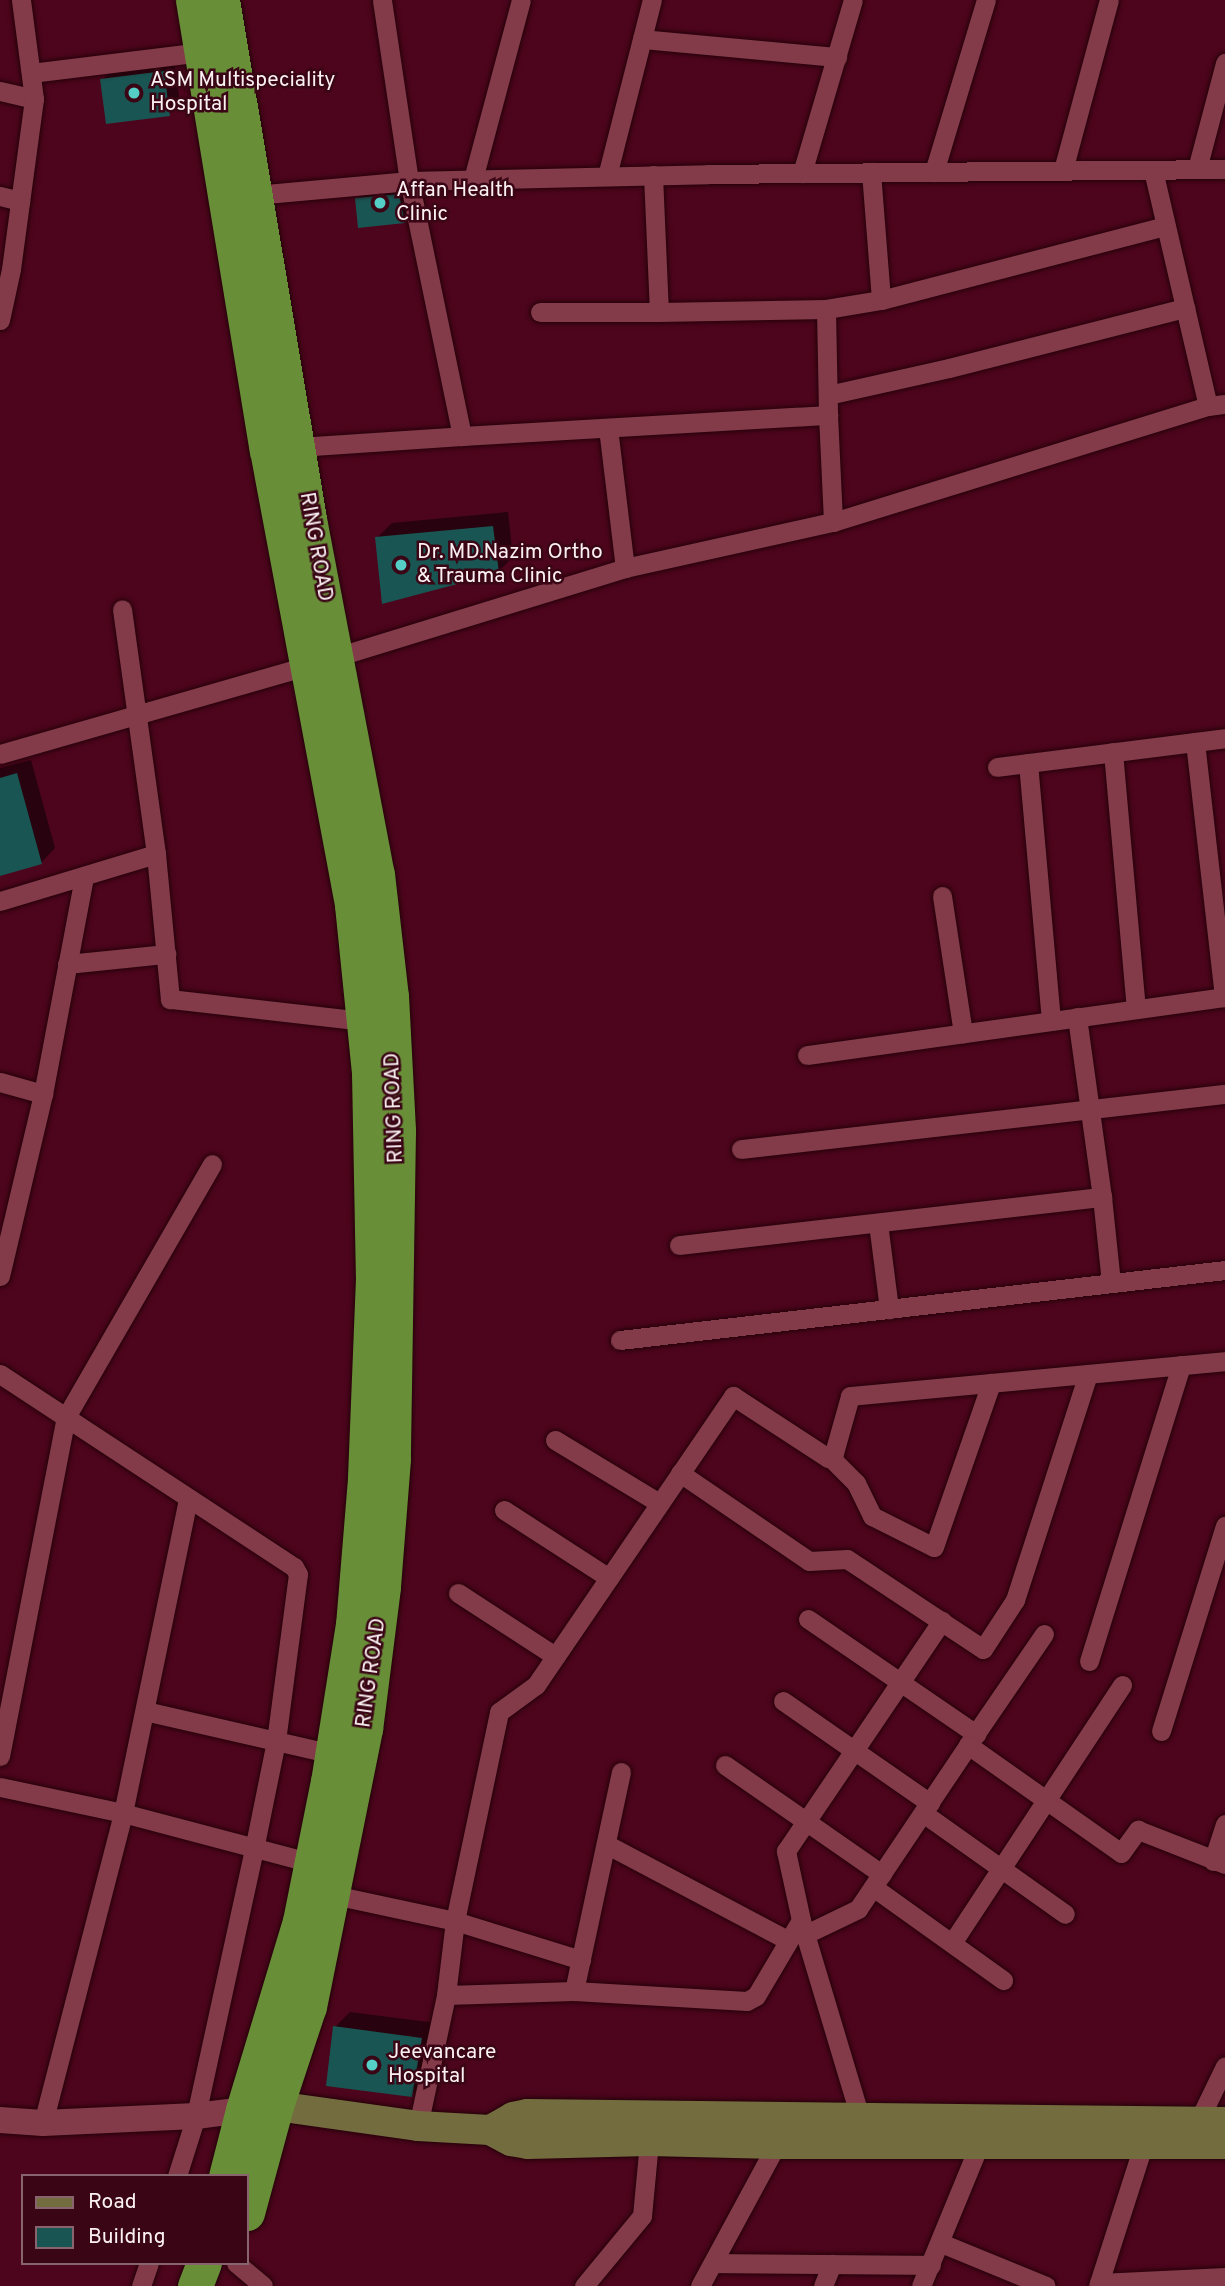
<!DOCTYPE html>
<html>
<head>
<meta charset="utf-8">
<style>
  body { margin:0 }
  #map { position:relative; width:1225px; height:2286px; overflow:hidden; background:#4c051c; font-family:Overpass,sans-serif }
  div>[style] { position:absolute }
  .shadow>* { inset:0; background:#0007 }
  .building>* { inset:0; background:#195552 }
  .roads { filter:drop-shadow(0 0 2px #24020a) drop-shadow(0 0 2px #24020a) }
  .street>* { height:19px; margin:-9.5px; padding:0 9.5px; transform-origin:9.5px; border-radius:9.5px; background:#833a49 }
  .secondary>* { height:26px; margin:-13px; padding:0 13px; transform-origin:13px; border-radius:13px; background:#833a49 }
  .primary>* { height:30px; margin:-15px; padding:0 15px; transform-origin:15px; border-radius:15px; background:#736c3f }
  .highway>* { height:35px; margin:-17.5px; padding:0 17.5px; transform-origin:17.5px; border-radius:17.5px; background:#698e38 }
  .dots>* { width:19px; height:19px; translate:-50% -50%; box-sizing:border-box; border:4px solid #3a0615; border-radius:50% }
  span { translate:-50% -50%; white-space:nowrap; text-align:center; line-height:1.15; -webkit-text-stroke:5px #3a0615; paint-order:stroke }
  .poi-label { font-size:21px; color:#fbf1f3 }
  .left { translate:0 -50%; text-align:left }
  .street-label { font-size:21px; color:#fbf1f3 }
  .legend { position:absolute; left:21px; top:2174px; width:228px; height:91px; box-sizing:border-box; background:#3a0615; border:2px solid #87646e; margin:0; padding:9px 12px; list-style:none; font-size:21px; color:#fbf1f3 }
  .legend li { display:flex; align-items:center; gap:14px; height:35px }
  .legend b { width:35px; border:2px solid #87646e }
</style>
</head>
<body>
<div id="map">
  <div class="shadow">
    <div style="clip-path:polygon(174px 61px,180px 103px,169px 114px,102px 80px,113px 69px)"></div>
    <div style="clip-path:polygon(410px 184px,415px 211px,404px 222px,357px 199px,368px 188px)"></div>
    <div style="clip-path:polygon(508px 512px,513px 557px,498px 572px,377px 538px,392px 523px)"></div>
    <div style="clip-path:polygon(31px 760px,55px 848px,41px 863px,0 874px,0 768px)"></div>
    <div style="clip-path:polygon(350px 2012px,436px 2023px,426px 2081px,411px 2095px,335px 2027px)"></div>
  </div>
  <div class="building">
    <div style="clip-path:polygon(164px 71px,170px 116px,106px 124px,100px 79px)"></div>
    <div style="clip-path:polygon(399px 194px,405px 223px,358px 228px,355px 198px)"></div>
    <div style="clip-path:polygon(493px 526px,499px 573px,382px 604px,375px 537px)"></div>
    <div style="clip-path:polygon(17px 773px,42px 864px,0 876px,0 778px)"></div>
    <div style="clip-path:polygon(333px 2026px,422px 2038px,412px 2097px,326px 2086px)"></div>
  </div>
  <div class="roads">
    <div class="street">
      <div style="left:642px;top:39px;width:196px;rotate:5.3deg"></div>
      <div style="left:31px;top:73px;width:172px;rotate:-7deg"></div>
      <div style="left:0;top:91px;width:35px;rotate:13deg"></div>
      <div style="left:1197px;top:169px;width:110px;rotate:-75.2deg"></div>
      <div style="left:1063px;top:170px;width:176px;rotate:-74.9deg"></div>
      <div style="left:1153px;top:170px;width:242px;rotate:76.9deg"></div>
      <div style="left:871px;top:172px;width:128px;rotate:85.5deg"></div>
      <div style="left:934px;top:172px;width:180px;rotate:-73.2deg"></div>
      <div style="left:802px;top:173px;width:180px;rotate:-73.6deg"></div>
      <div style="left:653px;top:175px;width:137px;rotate:87.5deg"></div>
      <div style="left:659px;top:312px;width:167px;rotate:-1deg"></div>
      <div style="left:826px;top:309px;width:106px;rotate:88.9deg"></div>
      <div style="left:607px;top:176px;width:182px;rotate:-75.7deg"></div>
      <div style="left:473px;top:179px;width:185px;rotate:-75deg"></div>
      <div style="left:255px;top:195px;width:155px;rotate:-5.2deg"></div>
      <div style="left:409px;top:181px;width:299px;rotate:-1.3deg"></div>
      <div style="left:708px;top:174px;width:517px;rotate:-0.55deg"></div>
      <div style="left:0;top:196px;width:21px;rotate:14deg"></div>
      <div style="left:826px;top:309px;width:56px;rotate:-9.3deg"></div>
      <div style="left:881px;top:300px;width:294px;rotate:-14.6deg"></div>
      <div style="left:540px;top:312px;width:119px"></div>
      <div style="left:0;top:320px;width:52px;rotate:-77.8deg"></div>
      <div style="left:11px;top:269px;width:172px;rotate:-82.3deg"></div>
      <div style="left:34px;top:99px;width:100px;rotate:-97.5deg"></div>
      <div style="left:828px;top:395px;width:124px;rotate:-12.6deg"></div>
      <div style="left:949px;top:368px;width:244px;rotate:-14.3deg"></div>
      <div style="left:608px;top:428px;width:141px;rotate:83.1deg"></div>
      <div style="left:462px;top:436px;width:367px;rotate:-3.3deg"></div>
      <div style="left:828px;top:415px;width:107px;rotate:87.3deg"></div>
      <div style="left:298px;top:447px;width:164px;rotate:-3.8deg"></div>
      <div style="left:462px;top:436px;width:260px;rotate:-101.7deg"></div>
      <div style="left:409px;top:181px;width:183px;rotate:-98.5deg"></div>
      <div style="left:1195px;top:742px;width:257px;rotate:83.5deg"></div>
      <div style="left:1113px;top:752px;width:258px;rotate:84.9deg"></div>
      <div style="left:0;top:754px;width:319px;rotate:-16deg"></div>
      <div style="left:307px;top:666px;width:333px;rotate:-17.1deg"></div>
      <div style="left:625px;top:568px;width:213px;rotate:-12.5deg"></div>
      <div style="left:833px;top:522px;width:393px;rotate:-17.2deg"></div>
      <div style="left:1208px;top:406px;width:17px;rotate:-7deg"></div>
      <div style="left:1028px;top:763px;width:259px;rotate:84.9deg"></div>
      <div style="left:997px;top:767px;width:230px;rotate:-7.2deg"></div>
      <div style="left:156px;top:854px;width:146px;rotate:84.5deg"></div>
      <div style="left:170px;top:999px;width:195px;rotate:6.5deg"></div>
      <div style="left:942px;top:896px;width:139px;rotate:81.3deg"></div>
      <div style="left:0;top:901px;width:163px;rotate:-16.8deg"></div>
      <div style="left:156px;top:854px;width:247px;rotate:-97.9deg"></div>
      <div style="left:67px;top:964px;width:100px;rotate:-5.8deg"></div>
      <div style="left:1077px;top:1017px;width:182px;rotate:82.1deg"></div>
      <div style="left:807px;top:1055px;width:422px;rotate:-7.9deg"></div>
      <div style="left:0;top:1082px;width:45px;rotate:15.6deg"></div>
      <div style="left:43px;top:1094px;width:222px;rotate:-79.3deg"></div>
      <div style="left:741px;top:1149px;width:487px;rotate:-6.5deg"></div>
      <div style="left:878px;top:1223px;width:87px;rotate:82.7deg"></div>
      <div style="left:679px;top:1245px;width:426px;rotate:-6.5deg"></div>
      <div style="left:1102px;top:1197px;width:86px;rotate:84deg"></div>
      <div style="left:0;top:1276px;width:187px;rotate:-76.7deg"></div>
      <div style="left:620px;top:1340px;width:609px;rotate:-6.6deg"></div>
      <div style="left:0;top:1374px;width:352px;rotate:33.3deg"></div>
      <div style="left:294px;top:1567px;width:8px;rotate:60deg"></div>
      <div style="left:298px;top:1574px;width:168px;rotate:97.5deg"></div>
      <div style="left:276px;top:1741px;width:110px;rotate:101.5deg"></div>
      <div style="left:254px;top:1849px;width:273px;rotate:102.3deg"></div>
      <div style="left:196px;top:2116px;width:63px;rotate:107.6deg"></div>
      <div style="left:555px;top:1440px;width:122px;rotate:31.2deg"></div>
      <div style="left:830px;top:1457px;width:37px;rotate:45deg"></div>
      <div style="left:856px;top:1483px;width:37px;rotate:64deg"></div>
      <div style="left:872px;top:1516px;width:69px;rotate:26.6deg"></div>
      <div style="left:934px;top:1547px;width:174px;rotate:-70.8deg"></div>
      <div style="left:680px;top:1473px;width:156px;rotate:34.3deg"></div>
      <div style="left:809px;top:1561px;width:38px;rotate:-3deg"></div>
      <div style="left:847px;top:1559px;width:163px;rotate:33.5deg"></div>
      <div style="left:983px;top:1649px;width:59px;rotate:-56.9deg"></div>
      <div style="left:1015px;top:1600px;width:237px;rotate:-72.1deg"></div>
      <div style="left:504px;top:1510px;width:125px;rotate:32.9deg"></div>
      <div style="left:458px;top:1593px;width:116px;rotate:33deg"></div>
      <div style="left:808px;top:1619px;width:204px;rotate:34.4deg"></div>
      <div style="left:1044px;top:1634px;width:135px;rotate:124.4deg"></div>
      <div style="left:968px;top:1745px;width:187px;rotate:35.2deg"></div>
      <div style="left:1121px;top:1853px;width:29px;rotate:-54deg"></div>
      <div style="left:1138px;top:1830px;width:93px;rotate:21.3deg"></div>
      <div style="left:1089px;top:1661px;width:310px;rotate:-72.7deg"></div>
      <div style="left:783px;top:1701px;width:179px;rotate:34.8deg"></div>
      <div style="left:145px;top:1711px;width:192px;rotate:12.9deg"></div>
      <div style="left:1161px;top:1731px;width:215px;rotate:-72.7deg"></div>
      <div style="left:0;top:1756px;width:345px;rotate:-79deg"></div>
      <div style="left:66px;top:1417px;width:292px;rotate:-60deg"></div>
      <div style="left:725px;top:1765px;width:191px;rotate:34.8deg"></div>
      <div style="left:0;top:1787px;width:126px;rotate:11.9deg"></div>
      <div style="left:123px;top:1813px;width:196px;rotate:14.8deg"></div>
      <div style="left:923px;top:1813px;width:174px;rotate:35.4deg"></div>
      <div style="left:606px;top:1844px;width:205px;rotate:27.9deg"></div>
      <div style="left:1213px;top:1861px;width:39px;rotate:-72deg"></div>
      <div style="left:873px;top:1887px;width:160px;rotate:35.6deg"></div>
      <div style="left:334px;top:1895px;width:124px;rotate:12.1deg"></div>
      <div style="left:455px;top:1921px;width:132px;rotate:17.2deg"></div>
      <div style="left:806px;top:1934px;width:58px;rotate:-25.7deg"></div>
      <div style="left:858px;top:1909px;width:197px;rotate:-56.1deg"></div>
      <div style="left:952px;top:1943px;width:309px;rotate:-56.6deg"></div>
      <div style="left:574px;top:1991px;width:224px;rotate:-77.9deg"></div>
      <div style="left:446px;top:1995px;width:128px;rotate:-1.8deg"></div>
      <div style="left:574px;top:1991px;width:173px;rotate:3.3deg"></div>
      <div style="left:747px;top:2001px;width:10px;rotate:-29deg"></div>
      <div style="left:756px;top:1996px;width:88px;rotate:-59.4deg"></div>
      <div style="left:860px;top:2117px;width:206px;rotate:-106.7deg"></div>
      <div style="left:801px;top:1920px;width:71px;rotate:-102.3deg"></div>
      <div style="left:786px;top:1851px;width:278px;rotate:-55.9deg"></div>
      <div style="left:43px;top:2123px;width:320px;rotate:-75.5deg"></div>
      <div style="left:123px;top:1813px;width:321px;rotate:-78.3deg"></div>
      <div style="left:1197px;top:2124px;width:64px;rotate:-64.2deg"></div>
      <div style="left:418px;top:2126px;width:134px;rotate:-77.9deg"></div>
      <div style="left:446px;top:1995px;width:75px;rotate:-83.1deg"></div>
      <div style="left:455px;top:1921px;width:214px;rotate:-78.1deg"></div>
      <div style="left:499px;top:1712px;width:46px;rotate:-36.1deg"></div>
      <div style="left:536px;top:1685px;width:350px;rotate:-55.7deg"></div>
      <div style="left:733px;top:1396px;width:113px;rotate:33.1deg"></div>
      <div style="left:828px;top:1458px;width:8px;rotate:-40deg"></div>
      <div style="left:834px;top:1453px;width:59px;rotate:-74.3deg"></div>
      <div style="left:850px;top:1396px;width:377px;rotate:-5.3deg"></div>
      <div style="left:941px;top:2243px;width:113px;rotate:22.3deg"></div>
      <div style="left:236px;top:2263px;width:35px;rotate:40deg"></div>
      <div style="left:714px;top:2263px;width:217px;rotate:0.5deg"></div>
      <div style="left:1099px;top:2283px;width:126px;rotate:-2.7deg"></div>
      <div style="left:141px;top:2286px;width:24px;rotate:-71deg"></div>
      <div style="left:584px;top:2286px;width:91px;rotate:-50.4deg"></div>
      <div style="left:642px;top:2216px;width:84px;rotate:-84.6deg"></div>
      <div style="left:700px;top:2286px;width:170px;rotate:-61.6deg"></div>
      <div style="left:823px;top:2286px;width:24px;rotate:-68deg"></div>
      <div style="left:921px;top:2286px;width:155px;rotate:-67.6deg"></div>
      <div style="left:1098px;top:2286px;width:150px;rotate:-72.2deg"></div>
    </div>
    <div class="secondary">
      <div style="left:0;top:2120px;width:43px;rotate:4deg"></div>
      <div style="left:43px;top:2123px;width:153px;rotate:-2.6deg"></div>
      <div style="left:196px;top:2116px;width:47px;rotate:-7.3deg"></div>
    </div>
    <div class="primary">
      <div style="left:253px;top:2109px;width:23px;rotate:-7deg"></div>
      <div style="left:276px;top:2106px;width:143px;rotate:8deg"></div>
      <div style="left:418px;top:2126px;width:72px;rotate:3.2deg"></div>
      <div style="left:490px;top:2130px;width:24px;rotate:28deg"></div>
      <div style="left:511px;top:2141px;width:17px;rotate:10deg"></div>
      <div style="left:528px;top:2144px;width:121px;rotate:-1.4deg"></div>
      <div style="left:649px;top:2141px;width:128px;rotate:1.3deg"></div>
      <div style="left:777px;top:2144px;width:448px"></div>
      <div style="left:490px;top:2130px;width:26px;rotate:-29deg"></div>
      <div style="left:513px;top:2117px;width:14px;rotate:-12deg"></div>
      <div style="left:527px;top:2114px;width:698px;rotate:0.66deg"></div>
    </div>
    <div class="highway">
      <div style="left:193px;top:0;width:456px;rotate:80.7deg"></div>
      <div style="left:267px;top:450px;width:463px;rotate:79.4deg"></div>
      <div style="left:352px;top:905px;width:169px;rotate:84.2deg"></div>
      <div style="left:369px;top:1073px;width:205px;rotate:88.9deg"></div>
      <div style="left:373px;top:1278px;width:201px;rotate:92.3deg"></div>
      <div style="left:365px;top:1479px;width:145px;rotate:94.7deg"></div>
      <div style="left:353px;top:1624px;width:159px;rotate:99deg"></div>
      <div style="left:328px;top:1781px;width:143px;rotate:101.3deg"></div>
      <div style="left:300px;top:1921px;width:197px;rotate:106.8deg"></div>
      <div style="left:243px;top:2110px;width:68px;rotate:104.4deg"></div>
      <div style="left:222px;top:0;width:526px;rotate:80.48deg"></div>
      <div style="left:309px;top:519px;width:361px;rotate:79.2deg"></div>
      <div style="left:377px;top:874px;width:123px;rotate:83.5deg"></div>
      <div style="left:391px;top:996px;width:135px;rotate:87deg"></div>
      <div style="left:398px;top:1131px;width:328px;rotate:90.9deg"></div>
      <div style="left:393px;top:1459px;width:128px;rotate:94.5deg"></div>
      <div style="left:383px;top:1587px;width:143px;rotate:97.2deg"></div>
      <div style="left:365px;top:1729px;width:283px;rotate:101.4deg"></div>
      <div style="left:309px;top:2006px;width:105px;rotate:108.3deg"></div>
      <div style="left:276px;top:2106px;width:111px;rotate:105.2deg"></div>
      <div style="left:195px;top:2286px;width:25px;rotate:-69deg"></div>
    </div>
  </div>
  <div class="dots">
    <div style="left:134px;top:93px;background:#55cec6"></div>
    <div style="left:380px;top:203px;background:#55cec6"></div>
    <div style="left:401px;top:565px;background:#55cec6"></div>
    <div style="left:372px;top:2065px;background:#55cec6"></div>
  </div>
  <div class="poi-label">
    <span class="left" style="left:150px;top:93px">ASM Multispeciality<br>Hospital</span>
    <span class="left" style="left:396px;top:203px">Affan Health<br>Clinic</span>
    <span class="left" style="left:417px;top:565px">Dr. MD.Nazim Ortho<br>&amp; Trauma Clinic</span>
    <span class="left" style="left:388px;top:2065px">Jeevancare<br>Hospital</span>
  </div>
  <div class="street-label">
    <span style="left:315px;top:547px;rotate:80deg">RING ROAD</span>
    <span style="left:395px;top:1108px;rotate:-92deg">RING ROAD</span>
    <span style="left:372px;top:1673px;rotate:-82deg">RING ROAD</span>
  </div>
  <ul class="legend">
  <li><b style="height:9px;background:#736c3f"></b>Road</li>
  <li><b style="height:19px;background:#195552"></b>Building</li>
  </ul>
</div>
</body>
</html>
